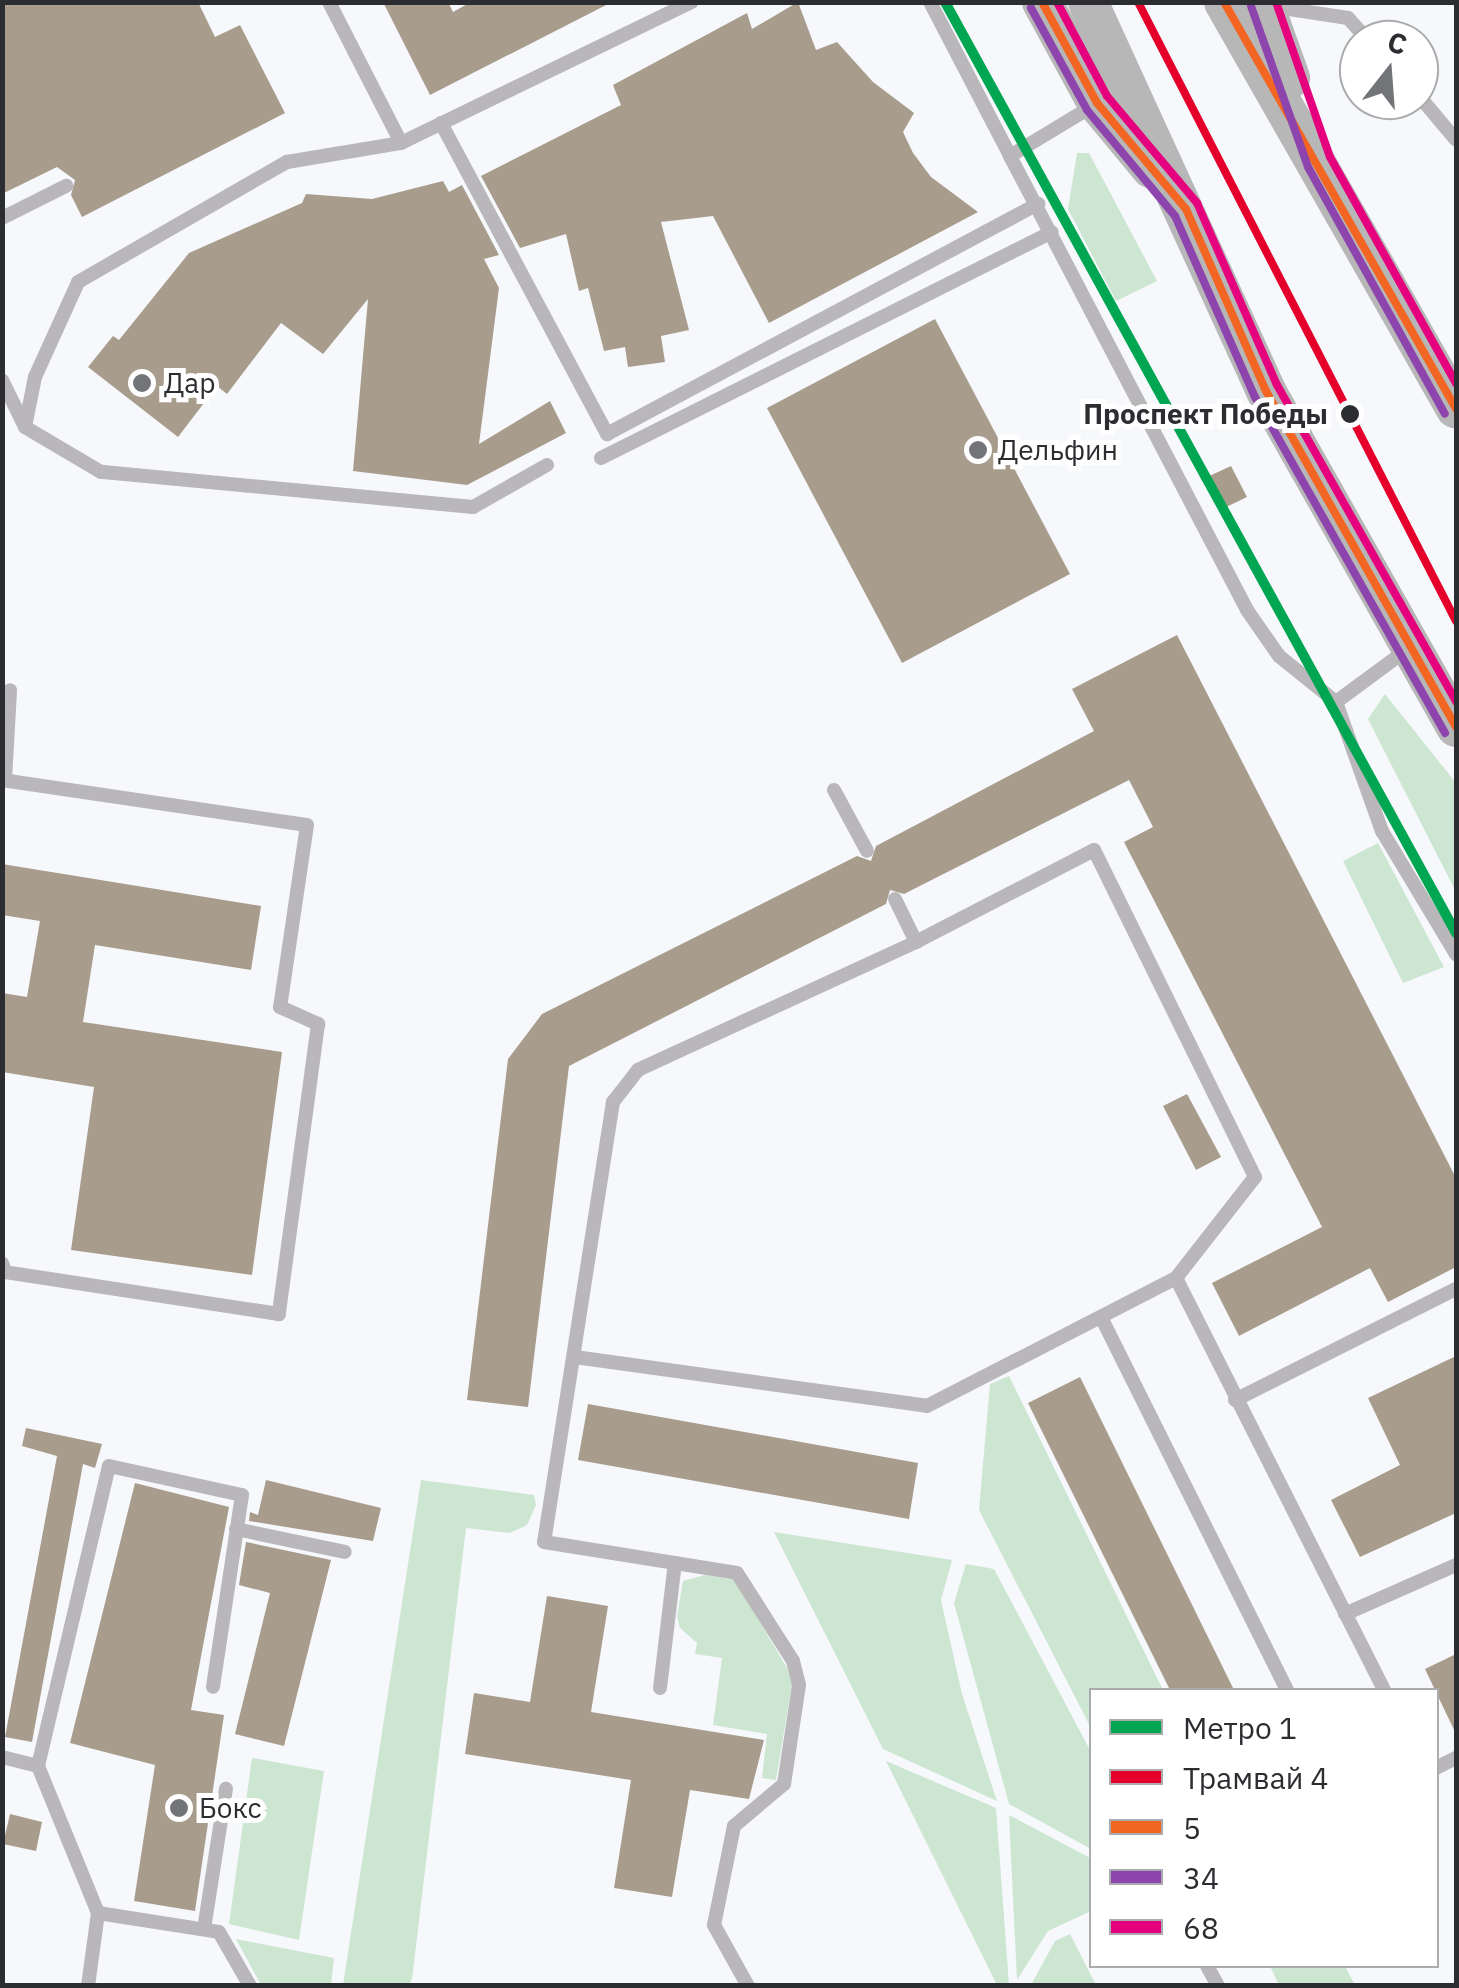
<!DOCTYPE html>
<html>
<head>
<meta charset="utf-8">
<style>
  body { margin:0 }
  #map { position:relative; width:1459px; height:1988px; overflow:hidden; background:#f6f8fb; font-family:"IBM Plex Sans",sans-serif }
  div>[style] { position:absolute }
  .green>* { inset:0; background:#cce6d2 }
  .building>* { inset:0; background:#a89c8c }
  .lane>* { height:14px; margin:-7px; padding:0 7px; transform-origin:7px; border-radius:7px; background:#b9b7b9 }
  .secondary>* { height:40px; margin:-20px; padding:0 20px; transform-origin:20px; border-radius:20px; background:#b8b7b8 }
  .bus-1>* { height:8px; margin:-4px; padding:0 4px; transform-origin:4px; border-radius:4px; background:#f26522 }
  .bus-2>* { height:8px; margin:-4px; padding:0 4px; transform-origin:4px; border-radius:4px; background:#8e44ad }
  .bus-3>* { height:8px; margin:-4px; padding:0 4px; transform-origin:4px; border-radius:4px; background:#e5007d }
  .tram-1>* { height:8px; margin:-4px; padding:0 4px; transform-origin:4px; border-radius:4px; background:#e4002b }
  .metro-1>* { height:10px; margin:-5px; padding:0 5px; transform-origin:5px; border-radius:5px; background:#00a651 }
  .dots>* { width:28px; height:28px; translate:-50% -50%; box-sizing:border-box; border:5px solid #fff; border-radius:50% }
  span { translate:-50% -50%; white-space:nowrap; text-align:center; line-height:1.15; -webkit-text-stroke:10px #fff; paint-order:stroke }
  .poi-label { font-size:28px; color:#2b2d31 }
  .left { translate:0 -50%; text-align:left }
  .stop-label { font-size:28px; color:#2b2d31; font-weight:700 }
  .right { translate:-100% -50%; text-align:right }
  .frame { position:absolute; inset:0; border:5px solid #2b2d31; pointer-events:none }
  .legend { position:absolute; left:1089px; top:1688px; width:350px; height:280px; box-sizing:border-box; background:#fff; border:2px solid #aaabad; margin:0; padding:12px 18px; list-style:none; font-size:30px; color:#2b2d31 }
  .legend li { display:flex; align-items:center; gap:20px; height:50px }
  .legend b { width:50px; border:2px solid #aaabad }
  .north { position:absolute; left:1339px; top:20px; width:100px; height:100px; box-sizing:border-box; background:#fff; border:2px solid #aaabad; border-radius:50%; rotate:17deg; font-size:28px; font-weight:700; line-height:40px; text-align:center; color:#2b2d31 }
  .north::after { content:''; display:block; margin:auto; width:35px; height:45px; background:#727478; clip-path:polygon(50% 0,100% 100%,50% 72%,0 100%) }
</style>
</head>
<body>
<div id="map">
  <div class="green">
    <div style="clip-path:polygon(1077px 153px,1089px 153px,1157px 281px,1116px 301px,1068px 209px)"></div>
    <div style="clip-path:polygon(1385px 694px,1456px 783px,1456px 892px,1368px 719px)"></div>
    <div style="clip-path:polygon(1378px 843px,1444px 967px,1403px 983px,1343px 861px)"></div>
    <div style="clip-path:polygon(1009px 1376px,1163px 1690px,1092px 1690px,1091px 1728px,979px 1510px,990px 1384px)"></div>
    <div style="clip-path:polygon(421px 1480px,534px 1495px,536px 1505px,527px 1525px,510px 1533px,466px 1528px,412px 1979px,409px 1985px,343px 1985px)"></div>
    <div style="clip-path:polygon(774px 1532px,952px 1560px,941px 1600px,962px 1694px,997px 1801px,883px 1749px)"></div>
    <div style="clip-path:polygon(966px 1564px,994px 1569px,1091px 1752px,1091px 1849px,1009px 1804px,954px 1603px)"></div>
    <div style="clip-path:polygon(705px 1575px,735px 1580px,787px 1668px,792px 1684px,776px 1780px,762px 1778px,767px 1734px,713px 1725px,722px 1658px,695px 1654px,697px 1643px,680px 1628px,677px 1616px,683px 1581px)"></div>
    <div style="clip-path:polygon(252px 1758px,324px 1771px,299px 1940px,229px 1924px)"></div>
    <div style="clip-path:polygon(886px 1761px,996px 1808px,1009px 1985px,997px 1985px)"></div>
    <div style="clip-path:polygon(1009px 1815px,1092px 1859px,1091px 1911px,1048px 1931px,1017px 1980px)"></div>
    <div style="clip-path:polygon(1070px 1934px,1096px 1985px,1031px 1985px,1055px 1941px)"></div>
    <div style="clip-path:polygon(236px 1939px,334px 1958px,331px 1985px,261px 1985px)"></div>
    <div style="clip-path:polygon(1270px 1966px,1345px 1966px,1355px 1985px,1279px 1985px)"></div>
  </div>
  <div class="building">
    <div style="clip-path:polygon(2px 2px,198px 2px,215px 37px,240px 25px,285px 113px,82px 217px,71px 195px,75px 180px,57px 167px,2px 194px)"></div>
    <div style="clip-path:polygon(383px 2px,448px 2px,453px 12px,471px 2px,612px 2px,430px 95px)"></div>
    <div style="clip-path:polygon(798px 2px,816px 50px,837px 42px,873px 82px,914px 113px,903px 132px,913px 153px,931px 177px,978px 212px,769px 323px,713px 216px,661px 222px,689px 330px,661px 336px,665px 362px,628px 367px,625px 347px,604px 351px,588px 288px,579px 291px,566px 234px,520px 248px,481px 176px,621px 105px,613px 85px,747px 13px,752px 29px)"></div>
    <div style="clip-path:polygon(443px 181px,449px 192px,462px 185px,499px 255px,484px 259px,499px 288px,479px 444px,550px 401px,566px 433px,467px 485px,353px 471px,368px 299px,323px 354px,281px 323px,227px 394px,217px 386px,178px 437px,88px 367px,113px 336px,119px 340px,189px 253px,302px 203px,306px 194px,372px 199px)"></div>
    <div style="clip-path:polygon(935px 319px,1070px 574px,902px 663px,767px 408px)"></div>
    <div style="clip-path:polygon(1231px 466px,1247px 497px,1220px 510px,1205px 478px)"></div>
    <div style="clip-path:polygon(1177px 635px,1456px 1178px,1456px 1267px,1388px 1302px,1370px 1268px,1239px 1336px,1212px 1283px,1322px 1227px,1124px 842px,1153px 827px,1129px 780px,904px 894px,890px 890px,886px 904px,569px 1066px,528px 1407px,467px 1400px,508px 1059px,542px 1014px,857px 856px,871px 861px,876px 846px,1094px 731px,1072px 689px)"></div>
    <div style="clip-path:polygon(2px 864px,261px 906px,251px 970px,95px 945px,83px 1022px,282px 1052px,252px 1275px,71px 1250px,94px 1087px,2px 1072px,2px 993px,27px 997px,40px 921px,2px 915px)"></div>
    <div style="clip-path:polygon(1187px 1094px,1221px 1157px,1196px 1170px,1163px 1106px)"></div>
    <div style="clip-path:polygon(1456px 1356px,1456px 1513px,1360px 1557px,1331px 1500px,1400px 1465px,1368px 1398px)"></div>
    <div style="clip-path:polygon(1080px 1377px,1234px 1690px,1170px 1690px,1028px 1403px)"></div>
    <div style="clip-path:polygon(588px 1404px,918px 1463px,909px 1519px,578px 1460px)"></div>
    <div style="clip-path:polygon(26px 1428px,102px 1444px,95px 1468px,83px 1464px,32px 1742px,5px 1737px,57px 1456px,22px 1446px)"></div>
    <div style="clip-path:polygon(266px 1480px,381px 1508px,373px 1541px,249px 1521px,250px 1512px,258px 1515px)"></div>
    <div style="clip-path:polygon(135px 1483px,229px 1507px,191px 1710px,224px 1715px,195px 1911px,134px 1901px,155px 1765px,70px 1743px)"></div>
    <div style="clip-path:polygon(246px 1542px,331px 1560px,284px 1746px,235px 1734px,270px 1593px,239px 1585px)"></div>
    <div style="clip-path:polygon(547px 1596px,608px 1606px,591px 1712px,764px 1740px,749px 1799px,690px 1790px,672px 1897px,614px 1888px,631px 1780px,465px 1754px,474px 1693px,530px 1702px)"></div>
    <div style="clip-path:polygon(1456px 1654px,1456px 1734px,1425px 1669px)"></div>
    <div style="clip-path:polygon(10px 1814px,42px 1822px,36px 1851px,3px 1844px)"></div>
  </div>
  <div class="lane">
    <div style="left:329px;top:2px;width:158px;rotate:62.9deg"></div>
    <div style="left:930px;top:2px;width:174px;rotate:62.5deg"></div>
    <div style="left:1010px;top:156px;width:100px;rotate:-31.2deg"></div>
    <div style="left:1269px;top:6px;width:80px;rotate:8.6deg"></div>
    <div style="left:1348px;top:18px;width:30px;rotate:48deg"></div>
    <div style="left:1419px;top:96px;width:57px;rotate:49.9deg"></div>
    <div style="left:441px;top:123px;width:353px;rotate:61.9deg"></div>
    <div style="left:607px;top:434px;width:489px;rotate:-28.1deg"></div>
    <div style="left:1010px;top:156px;width:512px;rotate:62.43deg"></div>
    <div style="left:1247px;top:610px;width:56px;rotate:55.2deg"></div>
    <div style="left:1279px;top:656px;width:73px;rotate:38.9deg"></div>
    <div style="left:1336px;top:702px;width:137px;rotate:70.4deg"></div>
    <div style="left:1382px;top:831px;width:144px;rotate:59deg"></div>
    <div style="left:2px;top:218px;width:72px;rotate:-26.6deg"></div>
    <div style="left:2px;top:380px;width:52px;rotate:63.9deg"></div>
    <div style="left:601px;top:458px;width:504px;rotate:-26.62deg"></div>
    <div style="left:547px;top:465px;width:85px;rotate:150.4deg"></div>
    <div style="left:473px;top:507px;width:374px;rotate:-174.6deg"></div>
    <div style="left:101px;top:472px;width:88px;rotate:-149.4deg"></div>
    <div style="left:25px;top:427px;width:51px;rotate:-78.7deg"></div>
    <div style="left:35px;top:377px;width:104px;rotate:-65.6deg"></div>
    <div style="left:78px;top:282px;width:241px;rotate:-29.9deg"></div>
    <div style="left:287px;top:162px;width:116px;rotate:-9.5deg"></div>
    <div style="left:401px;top:143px;width:323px;rotate:-25.9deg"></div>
    <div style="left:1336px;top:702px;width:89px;rotate:-36.4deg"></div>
    <div style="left:2px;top:780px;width:308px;rotate:8.4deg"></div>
    <div style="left:307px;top:825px;width:184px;rotate:98.4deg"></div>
    <div style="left:280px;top:1007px;width:42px;rotate:24.1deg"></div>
    <div style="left:318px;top:1024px;width:293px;rotate:97.7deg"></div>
    <div style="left:279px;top:1314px;width:277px;rotate:-171.3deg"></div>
    <div style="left:5px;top:1272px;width:9px;rotate:-108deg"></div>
    <div style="left:5px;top:780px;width:90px;rotate:-86.8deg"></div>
    <div style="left:834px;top:790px;width:69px;rotate:61.6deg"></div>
    <div style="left:895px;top:899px;width:48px;rotate:64deg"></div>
    <div style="left:1176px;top:1278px;width:462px;rotate:63.2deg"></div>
    <div style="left:1102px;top:1319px;width:415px;rotate:63.5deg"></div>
    <div style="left:575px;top:1357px;width:355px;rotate:7.9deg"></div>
    <div style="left:927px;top:1406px;width:280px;rotate:-27.2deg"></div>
    <div style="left:1176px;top:1278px;width:128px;rotate:-52deg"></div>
    <div style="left:1255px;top:1177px;width:364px;rotate:-116.2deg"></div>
    <div style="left:1094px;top:850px;width:200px;rotate:152.7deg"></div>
    <div style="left:916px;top:942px;width:306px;rotate:155.3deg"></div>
    <div style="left:638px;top:1070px;width:41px;rotate:128deg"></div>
    <div style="left:613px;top:1102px;width:445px;rotate:98.9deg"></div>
    <div style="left:544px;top:1542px;width:195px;rotate:9.1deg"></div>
    <div style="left:737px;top:1573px;width:104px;rotate:57.5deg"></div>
    <div style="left:793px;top:1661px;width:25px;rotate:76deg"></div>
    <div style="left:799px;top:1685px;width:100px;rotate:98.6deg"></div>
    <div style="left:784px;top:1784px;width:65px;rotate:140deg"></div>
    <div style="left:734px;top:1826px;width:101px;rotate:101.4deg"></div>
    <div style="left:714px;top:1925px;width:70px;rotate:60.9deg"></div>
    <div style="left:1235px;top:1400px;width:247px;rotate:-26.7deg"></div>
    <div style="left:236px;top:1529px;width:111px;rotate:11.9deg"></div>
    <div style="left:1345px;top:1614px;width:121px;rotate:-23.8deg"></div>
    <div style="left:660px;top:1688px;width:126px;rotate:-83.2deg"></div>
    <div style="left:2px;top:1757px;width:37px;rotate:14deg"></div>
    <div style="left:38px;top:1766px;width:159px;rotate:67.8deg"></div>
    <div style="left:98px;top:1913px;width:74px;rotate:97.8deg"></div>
    <div style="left:38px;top:1766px;width:308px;rotate:-76.7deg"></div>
    <div style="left:109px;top:1466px;width:136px;rotate:12.3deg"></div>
    <div style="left:242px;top:1495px;width:194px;rotate:98.6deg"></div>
    <div style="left:1436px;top:1768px;width:22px;rotate:-27deg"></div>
    <div style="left:98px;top:1913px;width:122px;rotate:8.9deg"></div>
    <div style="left:219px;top:1932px;width:62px;rotate:60.1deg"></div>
    <div style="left:204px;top:1929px;width:142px;rotate:-81.1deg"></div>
    <div style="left:1207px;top:1966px;width:23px;rotate:61deg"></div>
  </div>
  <div class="secondary">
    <div style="left:1042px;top:2px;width:115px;rotate:61.4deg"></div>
    <div style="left:1097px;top:103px;width:85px;rotate:50.3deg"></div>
    <div style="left:1088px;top:2px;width:428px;rotate:65.4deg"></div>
    <div style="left:1266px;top:391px;width:386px;rotate:60.5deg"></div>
    <div style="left:1224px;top:2px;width:468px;rotate:60.3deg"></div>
    <div style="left:1263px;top:2px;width:81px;rotate:70.4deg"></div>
  </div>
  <div class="bus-1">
    <div style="left:1042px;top:2px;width:115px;rotate:61.4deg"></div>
    <div style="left:1097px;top:103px;width:138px;rotate:50deg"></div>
    <div style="left:1186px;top:209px;width:199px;rotate:66.3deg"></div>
    <div style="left:1266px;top:391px;width:386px;rotate:60.5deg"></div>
    <div style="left:1224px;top:2px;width:468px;rotate:60.3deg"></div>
  </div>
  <div class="bus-2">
    <div style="left:1251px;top:6px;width:171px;rotate:70.5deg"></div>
    <div style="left:1308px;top:167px;width:282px;rotate:61deg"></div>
    <div style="left:1031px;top:8px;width:116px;rotate:61.2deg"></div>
    <div style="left:1087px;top:110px;width:138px;rotate:50.3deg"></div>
    <div style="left:1175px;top:216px;width:198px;rotate:66.2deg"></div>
    <div style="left:1255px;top:397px;width:386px;rotate:60.5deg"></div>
  </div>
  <div class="bus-3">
    <div style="left:1057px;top:2px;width:106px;rotate:62deg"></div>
    <div style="left:1107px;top:96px;width:140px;rotate:49.9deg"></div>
    <div style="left:1197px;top:203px;width:199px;rotate:66.3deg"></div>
    <div style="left:1277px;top:385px;width:364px;rotate:60.5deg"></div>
    <div style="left:1276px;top:2px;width:164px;rotate:70.8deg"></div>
    <div style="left:1330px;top:157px;width:259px;rotate:60.9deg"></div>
  </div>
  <div class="tram-1">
    <div style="left:1138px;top:2px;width:696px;rotate:62.81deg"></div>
  </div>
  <div class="metro-1">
    <div style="left:945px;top:2px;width:1062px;rotate:61.24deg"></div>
  </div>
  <div class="dots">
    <div style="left:142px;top:383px;background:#727478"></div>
    <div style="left:1350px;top:414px;background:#2b2d31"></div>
    <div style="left:978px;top:450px;background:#727478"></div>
    <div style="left:179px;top:1808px;background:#727478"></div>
  </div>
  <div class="poi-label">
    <span class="left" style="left:164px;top:383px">Дар</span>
    <span class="left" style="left:998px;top:450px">Дельфин</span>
    <span class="left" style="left:199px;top:1808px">Бокс</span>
  </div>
  <div class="stop-label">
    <span class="right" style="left:1328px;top:414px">Проспект Победы</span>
  </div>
  <div class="frame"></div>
  <ul class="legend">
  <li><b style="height:12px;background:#00a651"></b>Метро 1</li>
  <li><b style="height:12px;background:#e4002b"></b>Трамвай 4</li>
  <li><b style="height:12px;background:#f26522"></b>5</li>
  <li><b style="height:12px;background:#8e44ad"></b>34</li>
  <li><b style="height:12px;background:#e5007d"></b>68</li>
  </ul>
  <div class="north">С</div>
</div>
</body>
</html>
